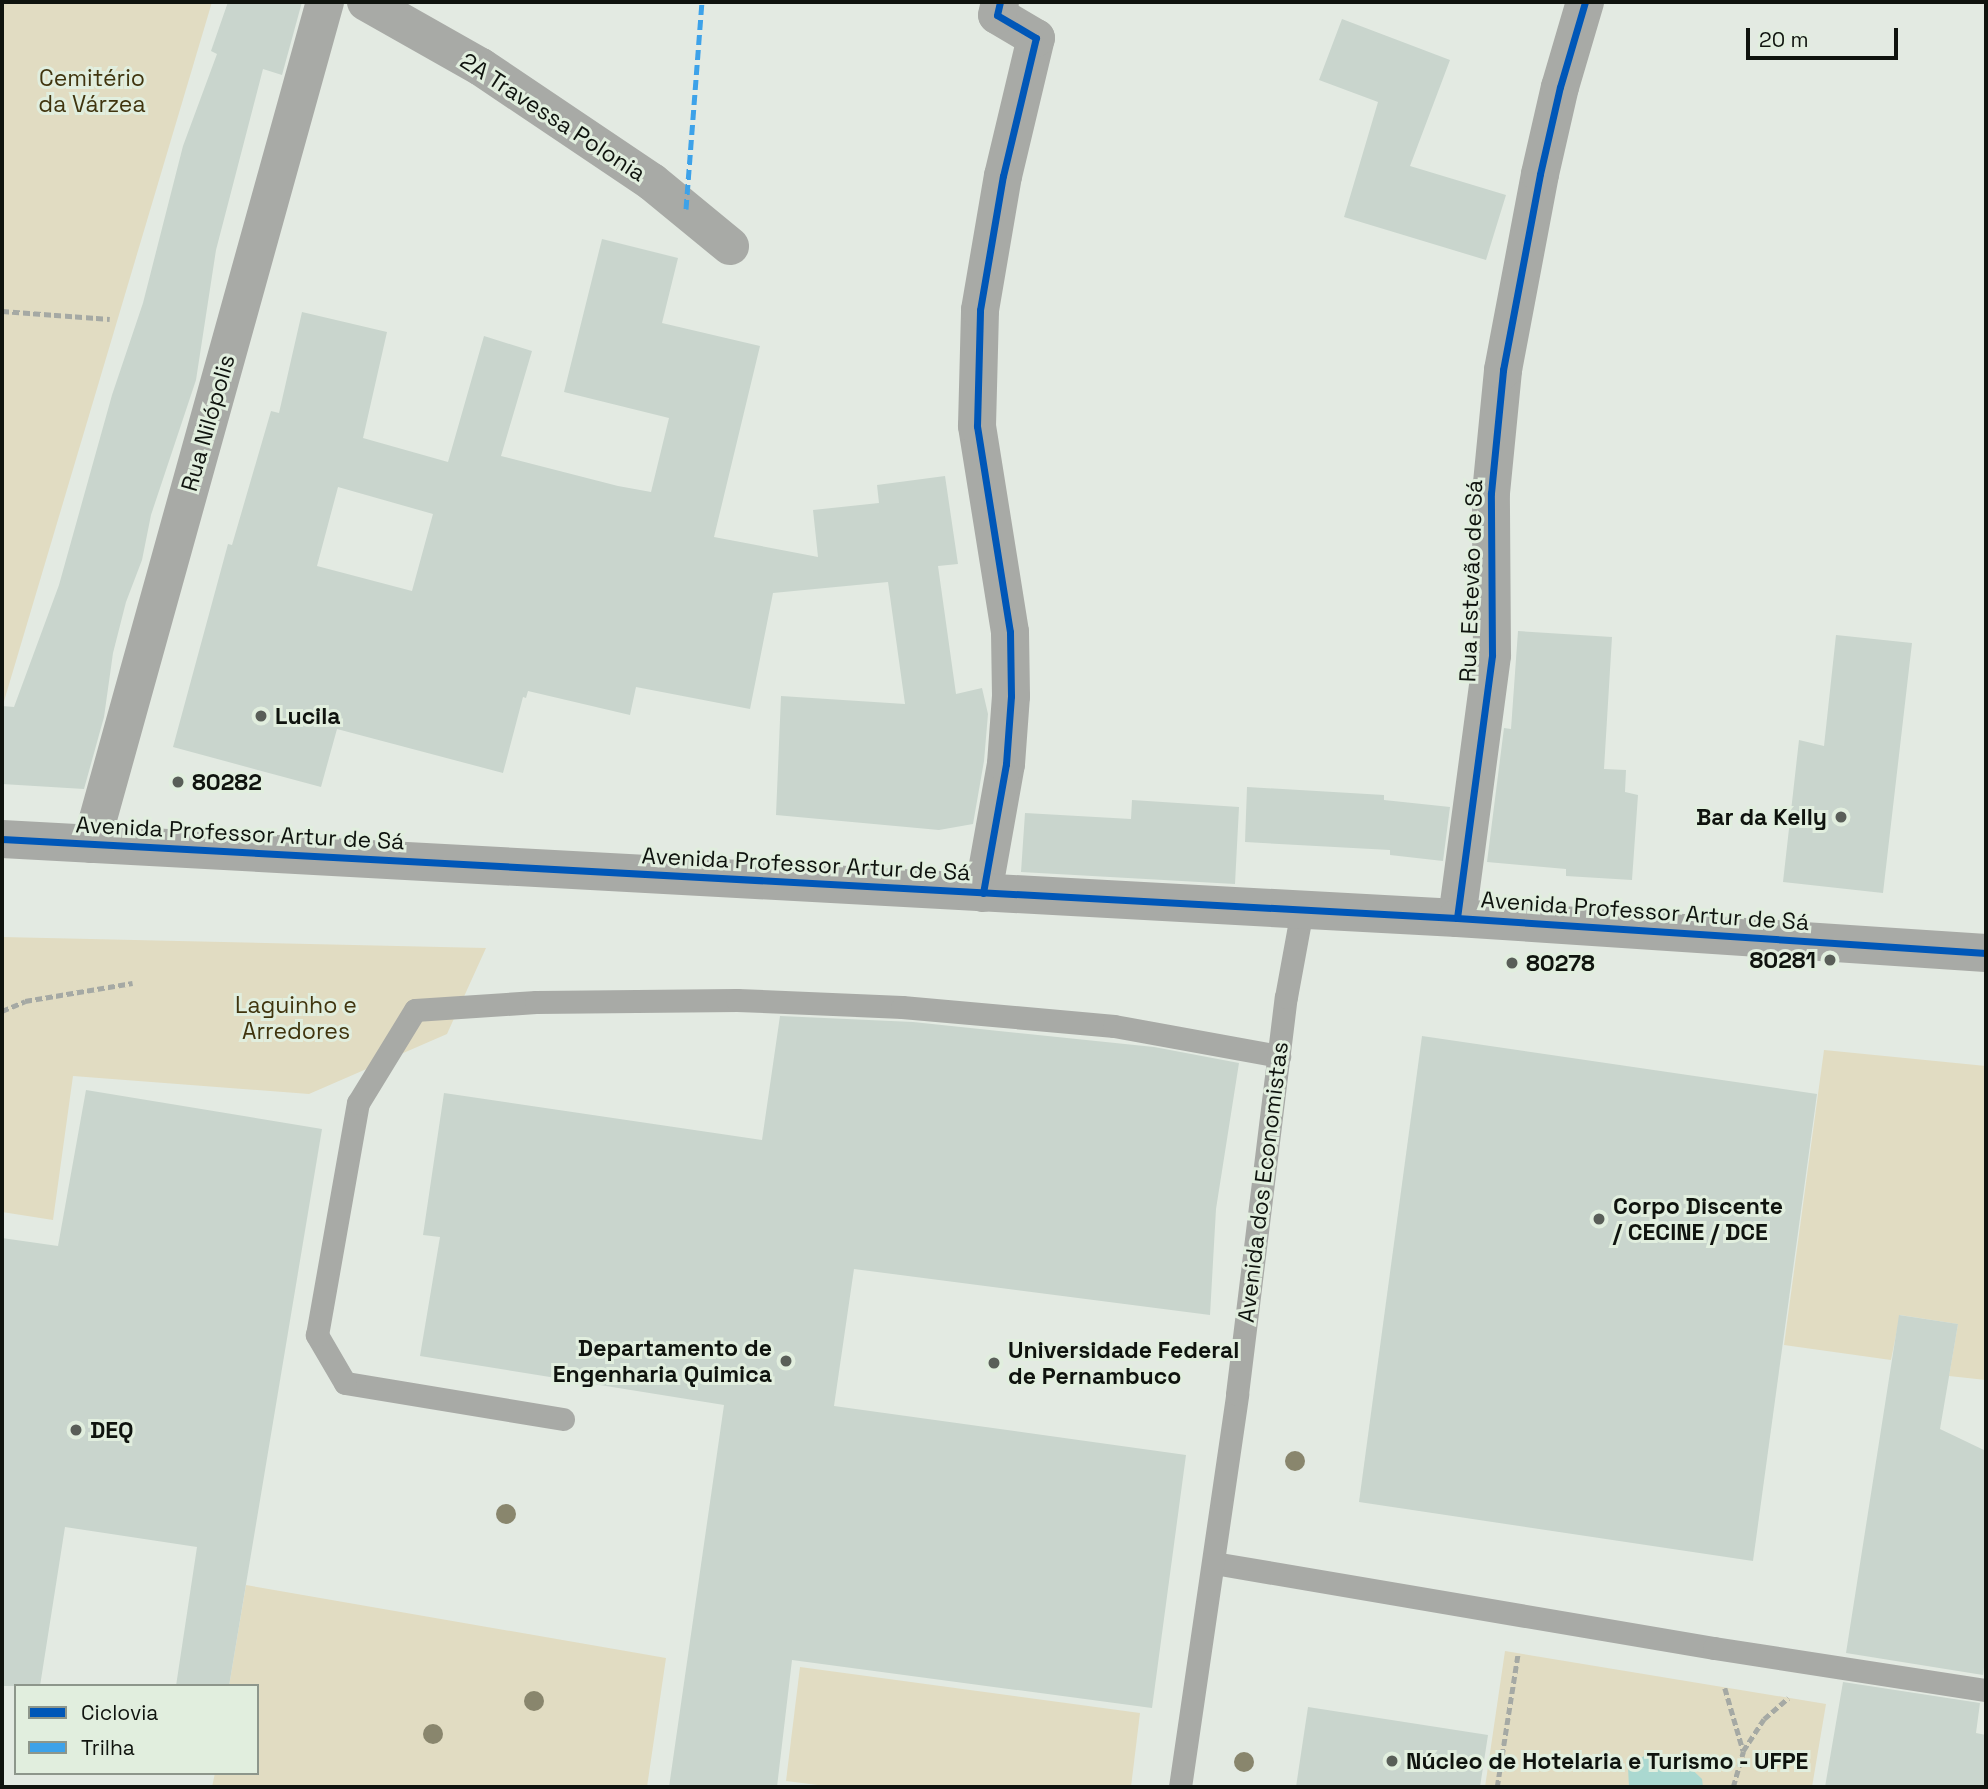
<!DOCTYPE html>
<html>
<head>
<meta charset="utf-8">
<style>
  body { margin:0 }
  #map { position:relative; width:1988px; height:1789px; overflow:hidden; background:#e3eae2; font-family:"Space Grotesk",sans-serif }
  div>[style] { position:absolute }
  .green>* { inset:0; background:#e1dcc2 }
  .water>* { inset:0; background:#aad8d0 }
  .building>* { inset:0; background:#c9d5cd }
  .path>* { height:4.5px; margin-top:-2.25px; transform-origin:0; background:repeating-linear-gradient(90deg,#a5a9a4 0 7px,transparent 0 10.5px) }
  .service>* { height:23px; margin:-11.5px; padding:0 11.5px; transform-origin:11.5px; border-radius:11.5px; background:#a8aaa6 }
  .minor>* { height:38px; margin:-19px; padding:0 19px; transform-origin:19px; border-radius:19px; background:#a8aaa6 }
  .tertiary>* { height:38px; margin:-19px; padding:0 19px; transform-origin:19px; border-radius:19px; background:#a8aaa6 }
  .quiet>* { height:5px; margin-top:-2.5px; transform-origin:0; background:repeating-linear-gradient(90deg,#3da2e9 0 10px,transparent 0 15px) }
  .cycleway>* { height:7px; margin:-3.5px; padding:0 3.5px; transform-origin:3.5px; border-radius:3.5px; background:#0057b8 }
  .trees>* { width:20px; height:20px; margin:-10px; border-radius:50%; background:#89866d }
  .dots>* { width:19px; height:19px; translate:-50% -50%; box-sizing:border-box; border:4px solid #e1eede; border-radius:50% }
  span { translate:-50% -50%; white-space:nowrap; text-align:center; line-height:1.15; -webkit-text-stroke:6px #e1eede; paint-order:stroke }
  .park-label { font-size:23px; color:#40340e }
  .street-label { font-size:23px; color:#0f130e }
  .poi-label { font-size:23px; color:#0f130e; font-weight:700 }
  .left { translate:0 -50%; text-align:left }
  .right { translate:-100% -50%; text-align:right }
  .frame { position:absolute; inset:0; border:4px solid #0f130e; pointer-events:none }
  .legend { position:absolute; left:14px; top:1684px; width:245px; height:91px; box-sizing:border-box; background:#e1eede; border:2px solid #8d968b; margin:0; padding:9px 12px; list-style:none; font-size:21px; color:#0f130e }
  .legend li { display:flex; align-items:center; gap:14px; height:35px }
  .legend b { width:35px; border:2px solid #8d968b }
  .scale { position:absolute; left:1746px; top:28px; width:152px; height:32px; box-sizing:border-box; border:4px solid #0f130e; border-top:0; padding-left:9px; font-size:21px; line-height:24px; white-space:nowrap; color:#0f130e; -webkit-text-stroke:5px #e1eede; paint-order:stroke }
</style>
</head>
<body>
<div id="map">
  <div class="green">
    <div style="clip-path:polygon(2px 2px,212px 2px,2px 708px)"></div>
    <div style="clip-path:polygon(2px 937px,486px 948px,447px 1034px,309px 1094px,73px 1076px,53px 1220px,2px 1212px)"></div>
    <div style="clip-path:polygon(1824px 1050px,1986px 1066px,1986px 1380px,1949px 1376px,1958px 1324px,1900px 1315px,1891px 1360px,1784px 1345px)"></div>
    <div style="clip-path:polygon(246px 1585px,666px 1658px,647px 1787px,212px 1787px,215px 1773px,257px 1773px,257px 1686px,229px 1686px)"></div>
    <div style="clip-path:polygon(1505px 1651px,1826px 1704px,1812px 1787px,1485px 1787px)"></div>
    <div style="clip-path:polygon(800px 1667px,1140px 1713px,1131px 1787px,834px 1787px,786px 1781px)"></div>
  </div>
  <div class="water">
    <div style="clip-path:polygon(1647px 1754px,1681px 1759px,1702px 1779px,1703px 1787px,1629px 1787px,1628px 1767px)"></div>
  </div>
  <div class="building">
    <div style="clip-path:polygon(228px 2px,302px 2px,282px 75px,263px 69px,216px 250px,196px 380px,151px 515px,142px 560px,126px 602px,113px 653px,104px 717px,84px 789px,2px 784px,2px 706px,14px 707px,59px 585px,112px 395px,143px 303px,183px 146px,217px 54px,211px 51px)"></div>
    <div style="clip-path:polygon(1342px 19px,1450px 60px,1410px 166px,1506px 195px,1486px 260px,1344px 217px,1378px 102px,1319px 80px)"></div>
    <div style="clip-path:polygon(evenodd,602px 239px,678px 258px,662px 323px,760px 346px,714px 537px,818px 557px,813px 510px,879px 503px,877px 485px,945px 476px,958px 564px,938px 566px,956px 694px,982px 688px,988px 714px,984px 761px,973px 824px,939px 830px,776px 815px,781px 696px,905px 704px,888px 582px,773px 593px,750px 709px,636px 687px,630px 715px,528px 691px,526px 698px,523px 697px,503px 773px,337px 729px,321px 787px,173px 747px,228px 544px,232px 545px,271px 411px,279px 413px,302px 312px,387px 332px,363px 438px,448px 462px,484px 336px,532px 351px,501px 456px,618px 486px,651px 492px,669px 418px,564px 392px,602px 239px,338px 487px,433px 514px,412px 591px,317px 566px,338px 487px)"></div>
    <div style="clip-path:polygon(1518px 631px,1612px 637px,1604px 769px,1626px 770px,1625px 792px,1638px 795px,1632px 880px,1566px 876px,1566px 869px,1487px 862px,1504px 728px,1511px 729px)"></div>
    <div style="clip-path:polygon(1836px 635px,1912px 643px,1883px 893px,1783px 882px,1799px 740px,1824px 746px)"></div>
    <div style="clip-path:polygon(1247px 787px,1384px 795px,1384px 800px,1450px 807px,1443px 861px,1390px 855px,1390px 850px,1245px 842px)"></div>
    <div style="clip-path:polygon(1132px 800px,1239px 807px,1235px 884px,1021px 872px,1025px 813px,1131px 819px)"></div>
    <div style="clip-path:polygon(780px 1016px,913px 1022px,1154px 1047px,1239px 1063px,1216px 1209px,1210px 1315px,854px 1269px,834px 1406px,1186px 1455px,1152px 1708px,792px 1660px,777px 1787px,669px 1787px,724px 1405px,420px 1356px,440px 1237px,423px 1235px,444px 1093px,762px 1140px)"></div>
    <div style="clip-path:polygon(1422px 1036px,1817px 1094px,1753px 1561px,1359px 1502px)"></div>
    <div style="clip-path:polygon(86px 1090px,322px 1129px,229px 1686px,176px 1686px,197px 1547px,65px 1527px,40px 1686px,2px 1686px,2px 1238px,58px 1246px)"></div>
    <div style="clip-path:polygon(1899px 1315px,1958px 1324px,1940px 1429px,1986px 1451px,1986px 1653px,1983px 1675px,1846px 1653px)"></div>
    <div style="clip-path:polygon(1843px 1682px,1980px 1703px,1976px 1733px,1986px 1735px,1986px 1787px,1825px 1787px)"></div>
    <div style="clip-path:polygon(1308px 1707px,1488px 1735px,1480px 1787px,1296px 1787px)"></div>
  </div>
  <div class="path">
    <div style="left:2px;top:311px;width:108px;rotate:4.2deg"></div>
    <div style="left:2px;top:1011px;width:25px;rotate:-23deg"></div>
    <div style="left:25px;top:1001px;width:109px;rotate:-9.5deg"></div>
    <div style="left:1725px;top:1688px;width:65px;rotate:73.8deg"></div>
    <div style="left:1497px;top:1787px;width:136px;rotate:-81.1deg"></div>
    <div style="left:1733px;top:1787px;width:37px;rotate:-74deg"></div>
    <div style="left:1743px;top:1751px;width:38px;rotate:-57deg"></div>
    <div style="left:1764px;top:1719px;width:32px;rotate:-41deg"></div>
  </div>
  <div class="service">
    <div style="left:563px;top:1419px;width:221px;rotate:-170.6deg"></div>
    <div style="left:345px;top:1383px;width:56px;rotate:-120.3deg"></div>
    <div style="left:317px;top:1335px;width:236px;rotate:-80deg"></div>
    <div style="left:358px;top:1103px;width:109px;rotate:-58.5deg"></div>
    <div style="left:415px;top:1010px;width:121px;rotate:-3.8deg"></div>
    <div style="left:536px;top:1002px;width:201px;rotate:-0.6deg"></div>
    <div style="left:737px;top:1000px;width:165px;rotate:2.4deg"></div>
    <div style="left:902px;top:1007px;width:213px;rotate:5.1deg"></div>
    <div style="left:1114px;top:1026px;width:168px;rotate:10.3deg"></div>
    <div style="left:1214px;top:1563px;width:507px;rotate:9.65deg"></div>
    <div style="left:1714px;top:1648px;width:275px;rotate:8.8deg"></div>
    <div style="left:1180px;top:1787px;width:397px;rotate:-81.7deg"></div>
    <div style="left:1237px;top:1394px;width:400px;rotate:-83deg"></div>
    <div style="left:1286px;top:997px;width:88px;rotate:-79.6deg"></div>
  </div>
  <div class="minor">
    <div style="left:366px;top:2px;width:132px;rotate:29.5deg"></div>
    <div style="left:481px;top:67px;width:206px;rotate:33.9deg"></div>
    <div style="left:652px;top:182px;width:101px;rotate:39.4deg"></div>
    <div style="left:91px;top:844px;width:874px;rotate:-74.47deg"></div>
    <div style="left:983px;top:893px;width:131px;rotate:-79.9deg"></div>
    <div style="left:1006px;top:764px;width:68px;rotate:-85.8deg"></div>
    <div style="left:1011px;top:696px;width:64px;rotate:-90.9deg"></div>
    <div style="left:1010px;top:632px;width:209px;rotate:-99.1deg"></div>
    <div style="left:977px;top:426px;width:116px;rotate:-88.5deg"></div>
    <div style="left:980px;top:310px;width:136px;rotate:-80.3deg"></div>
    <div style="left:1003px;top:176px;width:142px;rotate:-76.6deg"></div>
    <div style="left:1036px;top:38px;width:45px;rotate:-149.5deg"></div>
    <div style="left:997px;top:15px;width:13px;rotate:-77deg"></div>
    <div style="left:1457px;top:918px;width:265px;rotate:-82.4deg"></div>
    <div style="left:1492px;top:655px;width:162px;rotate:-90.4deg"></div>
    <div style="left:1491px;top:493px;width:124px;rotate:-84.4deg"></div>
    <div style="left:1503px;top:370px;width:199px;rotate:-79.3deg"></div>
    <div style="left:1540px;top:174px;width:89px;rotate:-77.1deg"></div>
    <div style="left:1560px;top:87px;width:89px;rotate:-73.6deg"></div>
  </div>
  <div class="tertiary">
    <div style="left:2px;top:839px;width:1457px;rotate:3.11deg"></div>
    <div style="left:1457px;top:918px;width:530px;rotate:3.79deg"></div>
  </div>
  <div class="quiet">
    <div style="left:686px;top:209px;width:208px;rotate:-85.6deg"></div>
  </div>
  <div class="cycleway">
    <div style="left:2px;top:839px;width:1457px;rotate:3.11deg"></div>
    <div style="left:1457px;top:918px;width:530px;rotate:3.79deg"></div>
    <div style="left:983px;top:893px;width:131px;rotate:-79.9deg"></div>
    <div style="left:1006px;top:764px;width:68px;rotate:-85.8deg"></div>
    <div style="left:1011px;top:696px;width:64px;rotate:-90.9deg"></div>
    <div style="left:1010px;top:632px;width:209px;rotate:-99.1deg"></div>
    <div style="left:977px;top:426px;width:116px;rotate:-88.5deg"></div>
    <div style="left:980px;top:310px;width:136px;rotate:-80.3deg"></div>
    <div style="left:1003px;top:176px;width:142px;rotate:-76.6deg"></div>
    <div style="left:1036px;top:38px;width:45px;rotate:-149.5deg"></div>
    <div style="left:997px;top:15px;width:13px;rotate:-77deg"></div>
    <div style="left:1457px;top:918px;width:265px;rotate:-82.4deg"></div>
    <div style="left:1492px;top:655px;width:162px;rotate:-90.4deg"></div>
    <div style="left:1491px;top:493px;width:124px;rotate:-84.4deg"></div>
    <div style="left:1503px;top:370px;width:199px;rotate:-79.3deg"></div>
    <div style="left:1540px;top:174px;width:89px;rotate:-77.1deg"></div>
    <div style="left:1560px;top:87px;width:89px;rotate:-73.6deg"></div>
  </div>
  <div class="trees">
    <div style="left:1295px;top:1461px"></div>
    <div style="left:506px;top:1514px"></div>
    <div style="left:534px;top:1701px"></div>
    <div style="left:433px;top:1734px"></div>
    <div style="left:1244px;top:1762px"></div>
  </div>
  <div class="dots">
    <div style="left:261px;top:716px;background:#595e58"></div>
    <div style="left:178px;top:782px;background:#595e58"></div>
    <div style="left:1841px;top:817px;background:#595e58"></div>
    <div style="left:1830px;top:960px;background:#595e58"></div>
    <div style="left:1512px;top:963px;background:#595e58"></div>
    <div style="left:1599px;top:1219px;background:#595e58"></div>
    <div style="left:786px;top:1361px;background:#595e58"></div>
    <div style="left:994px;top:1363px;background:#595e58"></div>
    <div style="left:76px;top:1430px;background:#595e58"></div>
    <div style="left:1392px;top:1761px;background:#595e58"></div>
  </div>
  <div class="park-label">
    <span style="left:92px;top:91px">Cemitério<br>da Várzea</span>
    <span style="left:296px;top:1018px">Laguinho e<br>Arredores</span>
  </div>
  <div class="street-label">
    <span style="left:553px;top:117px;rotate:33deg">2A Travessa Polonia</span>
    <span style="left:208px;top:423px;rotate:-74deg">Rua Nilópolis</span>
    <span style="left:1471px;top:581px;rotate:-88deg">Rua Estevão de Sá</span>
    <span style="left:240px;top:833px;rotate:3deg">Avenida Professor Artur de Sá</span>
    <span style="left:806px;top:864px;rotate:3deg">Avenida Professor Artur de Sá</span>
    <span style="left:1645px;top:911px;rotate:4deg">Avenida Professor Artur de Sá</span>
    <span style="left:1263px;top:1182px;rotate:-83deg">Avenida dos Economistas</span>
  </div>
  <div class="poi-label">
    <span class="left" style="left:275px;top:716px">Lucila</span>
    <span class="left" style="left:192px;top:782px">80282</span>
    <span class="right" style="left:1827px;top:817px">Bar da Kelly</span>
    <span class="right" style="left:1816px;top:960px">80281</span>
    <span class="left" style="left:1526px;top:963px">80278</span>
    <span class="left" style="left:1613px;top:1219px">Corpo Discente<br>/ CECINE / DCE</span>
    <span class="right" style="left:772px;top:1361px">Departamento de<br>Engenharia Quimica</span>
    <span class="left" style="left:1008px;top:1363px">Universidade Federal<br>de Pernambuco</span>
    <span class="left" style="left:90px;top:1430px">DEQ</span>
    <span class="left" style="left:1406px;top:1761px">Núcleo de Hotelaria e Turismo - UFPE</span>
  </div>
  <div class="frame"></div>
  <ul class="legend">
  <li><b style="height:9px;background:#0057b8"></b>Ciclovia</li>
  <li><b style="height:9px;background:#3da2e9"></b>Trilha</li>
  </ul>
  <div class="scale">20 m</div>
</div>
</body>
</html>
